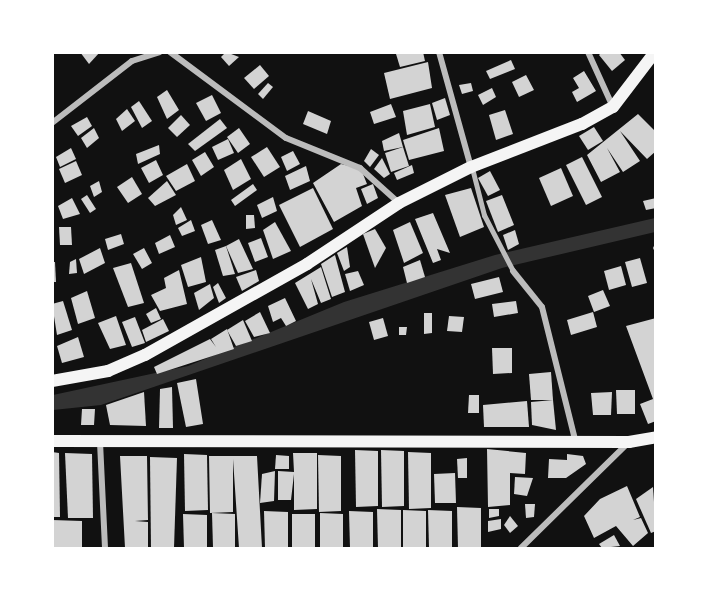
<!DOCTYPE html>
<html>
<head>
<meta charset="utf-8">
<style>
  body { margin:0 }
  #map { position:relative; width:708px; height:601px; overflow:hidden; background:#111; font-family:Overpass,sans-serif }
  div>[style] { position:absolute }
  .water>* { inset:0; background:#333 }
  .building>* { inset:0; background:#d3d3d3 }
  .service>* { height:4px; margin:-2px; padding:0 2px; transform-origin:2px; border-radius:2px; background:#bcbcbc }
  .pedestrian>* { height:5px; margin:-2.5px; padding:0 2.5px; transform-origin:2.5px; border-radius:2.5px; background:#bcbcbc }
  .minor>* { height:6px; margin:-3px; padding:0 3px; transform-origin:3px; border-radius:3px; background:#bcbcbc }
  .secondary>* { height:12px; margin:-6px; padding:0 6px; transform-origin:6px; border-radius:6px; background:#f5f5f5 }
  span { translate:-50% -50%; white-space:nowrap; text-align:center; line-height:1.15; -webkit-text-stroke:6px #fff; paint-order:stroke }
  .frame { position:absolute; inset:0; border:54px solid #fff; pointer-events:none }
</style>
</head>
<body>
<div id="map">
  <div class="water">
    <div style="clip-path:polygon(655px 218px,655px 232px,502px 268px,101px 405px,53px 410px,53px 395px,188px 366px,344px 302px,495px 255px)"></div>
  </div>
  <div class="building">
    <div style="clip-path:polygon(80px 52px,100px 52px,89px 64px)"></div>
    <div style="clip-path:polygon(226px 52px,239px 57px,229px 66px,221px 57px)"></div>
    <div style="clip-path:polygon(423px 52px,425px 61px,400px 67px,396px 54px)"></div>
    <div style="clip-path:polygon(602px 52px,619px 52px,625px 60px,612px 71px,599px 55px)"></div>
    <div style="clip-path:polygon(511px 60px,515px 69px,490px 79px,486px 71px)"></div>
    <div style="clip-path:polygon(428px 62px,432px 88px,390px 99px,384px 73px)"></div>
    <div style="clip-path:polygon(260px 65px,269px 76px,254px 89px,244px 78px)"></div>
    <div style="clip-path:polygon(584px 71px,596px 91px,577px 102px,572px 92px,579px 88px,573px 78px)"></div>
    <div style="clip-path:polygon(526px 75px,534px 90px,519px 97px,512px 82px)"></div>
    <div style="clip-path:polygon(268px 83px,273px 87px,263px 99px,258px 94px)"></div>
    <div style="clip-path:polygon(471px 83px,473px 91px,462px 94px,459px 85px)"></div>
    <div style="clip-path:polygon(492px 88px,496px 97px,483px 105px,478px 95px)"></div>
    <div style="clip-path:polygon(167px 90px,179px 110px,167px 119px,157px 97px)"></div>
    <div style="clip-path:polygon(212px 95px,221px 113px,206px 121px,196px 103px)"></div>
    <div style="clip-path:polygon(445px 98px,450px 115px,437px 120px,432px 103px)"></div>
    <div style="clip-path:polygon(139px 101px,152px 121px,142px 128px,131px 107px)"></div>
    <div style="clip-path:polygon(391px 104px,396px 117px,374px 124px,370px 112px)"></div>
    <div style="clip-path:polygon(430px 104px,435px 127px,407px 135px,403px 111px)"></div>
    <div style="clip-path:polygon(127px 109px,135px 121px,122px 131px,116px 119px)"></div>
    <div style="clip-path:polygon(505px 110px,513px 134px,496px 140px,489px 115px)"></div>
    <div style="clip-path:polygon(308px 111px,331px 121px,327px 134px,303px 124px)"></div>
    <div style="clip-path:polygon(638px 114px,656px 132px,656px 151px,647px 159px,620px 131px,640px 161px,623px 172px,607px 148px,620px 172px,601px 182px,587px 155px)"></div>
    <div style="clip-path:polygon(181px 115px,190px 125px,177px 137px,168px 128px)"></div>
    <div style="clip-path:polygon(87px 117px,92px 126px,78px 136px,71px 126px)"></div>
    <div style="clip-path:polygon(220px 119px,227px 128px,195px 151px,188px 144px)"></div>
    <div style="clip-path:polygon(594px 127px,603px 141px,588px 150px,579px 136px)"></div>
    <div style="clip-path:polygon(94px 128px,99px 138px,87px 148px,81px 138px)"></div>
    <div style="clip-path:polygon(239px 128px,250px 144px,238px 153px,227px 137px)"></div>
    <div style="clip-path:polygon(439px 128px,444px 151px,409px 160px,403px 140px)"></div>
    <div style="clip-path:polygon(399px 133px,403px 147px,384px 151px,382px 141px)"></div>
    <div style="clip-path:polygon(228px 139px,234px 153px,218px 160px,212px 147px)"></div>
    <div style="clip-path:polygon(159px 145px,160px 154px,138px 164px,136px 154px)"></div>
    <div style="clip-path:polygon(267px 147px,280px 167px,264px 177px,251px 157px)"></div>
    <div style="clip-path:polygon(403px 147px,409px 166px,391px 172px,385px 153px)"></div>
    <div style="clip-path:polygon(71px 148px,76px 159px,60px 167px,56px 157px)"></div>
    <div style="clip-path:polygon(371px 149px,379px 155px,370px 167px,364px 161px)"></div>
    <div style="clip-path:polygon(293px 151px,300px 164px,287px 171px,281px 157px)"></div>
    <div style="clip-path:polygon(205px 152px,214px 167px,201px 176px,192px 160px)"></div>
    <div style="clip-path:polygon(582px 157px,602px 197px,586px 205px,566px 165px)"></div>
    <div style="clip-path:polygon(382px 158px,390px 174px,384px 178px,374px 169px)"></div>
    <div style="clip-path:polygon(241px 159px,251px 179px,233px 190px,224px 170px)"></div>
    <div style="clip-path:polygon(156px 160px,163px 175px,149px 183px,141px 168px)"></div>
    <div style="clip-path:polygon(76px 161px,82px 175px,65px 183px,59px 169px)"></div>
    <div style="clip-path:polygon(187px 164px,195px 181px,176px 191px,166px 176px)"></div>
    <div style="clip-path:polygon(341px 164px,361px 169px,367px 184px,356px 188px,362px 206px,334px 222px,313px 183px)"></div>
    <div style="clip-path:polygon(412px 165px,414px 173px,397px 180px,394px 173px)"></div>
    <div style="clip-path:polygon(306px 166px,310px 181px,290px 190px,285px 176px)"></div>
    <div style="clip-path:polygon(561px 168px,573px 196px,551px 206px,539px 178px)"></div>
    <div style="clip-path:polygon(490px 171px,500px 190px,488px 196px,478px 178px)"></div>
    <div style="clip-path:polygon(132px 177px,142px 194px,128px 203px,117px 187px)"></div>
    <div style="clip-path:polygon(99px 181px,102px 192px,94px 197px,90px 186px)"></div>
    <div style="clip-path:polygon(167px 181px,176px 195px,155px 206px,148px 198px)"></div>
    <div style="clip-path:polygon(253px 184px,257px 190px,235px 206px,231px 200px)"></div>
    <div style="clip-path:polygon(373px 184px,378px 198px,367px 204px,361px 189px)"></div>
    <div style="clip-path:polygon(313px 188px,333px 229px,300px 247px,279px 205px)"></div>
    <div style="clip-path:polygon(471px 188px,484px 227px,460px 237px,445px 195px)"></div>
    <div style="clip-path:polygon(87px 195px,96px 209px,90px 213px,81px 199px)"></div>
    <div style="clip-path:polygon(502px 195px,514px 225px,498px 232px,486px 201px)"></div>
    <div style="clip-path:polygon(273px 197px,277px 211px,262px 218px,257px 205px)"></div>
    <div style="clip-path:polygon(72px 198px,80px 214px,63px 219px,58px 206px)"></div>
    <div style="clip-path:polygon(656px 198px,656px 208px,646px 210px,643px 201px)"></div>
    <div style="clip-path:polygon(181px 207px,187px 220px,176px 225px,173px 215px)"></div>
    <div style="clip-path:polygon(433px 213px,450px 253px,437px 249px,441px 260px,433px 263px,415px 219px)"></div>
    <div style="clip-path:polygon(246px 215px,254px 215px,255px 228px,246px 229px)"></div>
    <div style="clip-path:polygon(191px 220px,195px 231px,182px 236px,178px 228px)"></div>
    <div style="clip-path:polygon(212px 220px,221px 240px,208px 244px,201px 225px)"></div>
    <div style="clip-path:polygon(275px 222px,291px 251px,273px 259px,263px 230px)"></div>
    <div style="clip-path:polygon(410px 222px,423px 253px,404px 263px,393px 230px)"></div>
    <div style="clip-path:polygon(59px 227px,71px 227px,72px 245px,60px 245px)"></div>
    <div style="clip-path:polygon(375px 229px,386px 248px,375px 268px,363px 234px)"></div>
    <div style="clip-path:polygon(515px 230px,519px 244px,508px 250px,503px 235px)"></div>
    <div style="clip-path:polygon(121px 234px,124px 244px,108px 250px,105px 239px)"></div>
    <div style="clip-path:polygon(170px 235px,175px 247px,159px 254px,155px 243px)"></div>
    <div style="clip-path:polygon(261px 238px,268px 257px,255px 262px,248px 243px)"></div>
    <div style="clip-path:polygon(239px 239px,253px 269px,238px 273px,226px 246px)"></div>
    <div style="clip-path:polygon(226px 246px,235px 274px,223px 276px,215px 250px)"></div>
    <div style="clip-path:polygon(347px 247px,350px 267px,344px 271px,337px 253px)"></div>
    <div style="clip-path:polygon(100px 248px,105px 263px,84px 274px,79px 259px)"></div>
    <div style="clip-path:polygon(144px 248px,152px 263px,142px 269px,133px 254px)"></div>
    <div style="clip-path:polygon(335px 255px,345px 292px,332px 297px,321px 264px)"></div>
    <div style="clip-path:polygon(201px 257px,206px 282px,188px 287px,181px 265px)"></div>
    <div style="clip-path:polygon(640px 258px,647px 283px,632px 287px,625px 262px)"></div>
    <div style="clip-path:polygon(76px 259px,77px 273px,69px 274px,70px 262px)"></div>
    <div style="clip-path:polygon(420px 260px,425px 277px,407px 283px,403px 267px)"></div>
    <div style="clip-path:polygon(52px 262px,55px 262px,56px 282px,52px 282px)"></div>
    <div style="clip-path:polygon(131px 263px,144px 303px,128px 307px,113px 268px)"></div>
    <div style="clip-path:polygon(621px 266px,626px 285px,609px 290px,604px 271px)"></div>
    <div style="clip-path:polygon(321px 267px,331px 299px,321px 303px,311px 279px,318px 304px,308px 309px,295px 283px)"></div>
    <div style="clip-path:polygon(179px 270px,187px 304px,160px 311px,151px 295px,166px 288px,164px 278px)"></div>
    <div style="clip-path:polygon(256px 270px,259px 281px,242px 291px,236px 277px)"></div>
    <div style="clip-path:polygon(358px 271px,364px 285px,350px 291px,345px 274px)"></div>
    <div style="clip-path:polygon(499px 277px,503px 292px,475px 299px,471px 284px)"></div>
    <div style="clip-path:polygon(218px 283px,226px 298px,219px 303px,213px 287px)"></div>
    <div style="clip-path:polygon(210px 284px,214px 298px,199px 310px,194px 293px)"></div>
    <div style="clip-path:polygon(603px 290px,610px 306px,594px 312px,588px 296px)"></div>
    <div style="clip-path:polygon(87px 291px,95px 318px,78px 324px,71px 298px)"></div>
    <div style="clip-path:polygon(285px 298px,296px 321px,286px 326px,281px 318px,273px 322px,268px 306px)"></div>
    <div style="clip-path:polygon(63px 301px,72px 330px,57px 335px,52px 304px)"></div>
    <div style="clip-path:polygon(516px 301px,518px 313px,494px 317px,492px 304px)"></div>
    <div style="clip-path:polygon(156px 308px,161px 319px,151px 323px,146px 314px)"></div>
    <div style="clip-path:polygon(260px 312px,270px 333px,254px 337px,245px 321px)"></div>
    <div style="clip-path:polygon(593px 312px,597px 327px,571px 335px,567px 320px)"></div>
    <div style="clip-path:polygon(424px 313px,432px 313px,432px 333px,424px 334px)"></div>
    <div style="clip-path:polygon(116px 316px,126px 345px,110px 349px,98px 323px)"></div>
    <div style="clip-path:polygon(449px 316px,464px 317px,462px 332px,447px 331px)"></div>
    <div style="clip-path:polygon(135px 317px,145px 343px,132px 347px,122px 322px)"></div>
    <div style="clip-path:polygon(383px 318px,388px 336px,374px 340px,369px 322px)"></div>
    <div style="clip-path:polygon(656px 318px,656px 421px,648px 424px,640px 404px,653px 399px,626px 326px)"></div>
    <div style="clip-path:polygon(163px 319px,169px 331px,146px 342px,142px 330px)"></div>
    <div style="clip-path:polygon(243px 320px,252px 341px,236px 346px,227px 330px)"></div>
    <div style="clip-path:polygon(399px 327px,407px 327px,406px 335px,399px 335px)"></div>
    <div style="clip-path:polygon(227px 329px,234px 349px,157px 374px,154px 367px,210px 339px,216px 347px,211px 339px)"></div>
    <div style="clip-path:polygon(78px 337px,84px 357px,62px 363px,57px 346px)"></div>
    <div style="clip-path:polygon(492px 348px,512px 348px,512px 373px,493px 374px)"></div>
    <div style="clip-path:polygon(551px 372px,553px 400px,531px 400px,529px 374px)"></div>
    <div style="clip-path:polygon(196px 379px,203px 424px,186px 427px,177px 383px)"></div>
    <div style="clip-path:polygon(172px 387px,173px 428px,159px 428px,160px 389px)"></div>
    <div style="clip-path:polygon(616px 390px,635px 390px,635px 414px,617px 414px)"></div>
    <div style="clip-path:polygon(144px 392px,146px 426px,110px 425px,106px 405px)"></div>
    <div style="clip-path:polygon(612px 392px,611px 415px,593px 415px,591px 393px)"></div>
    <div style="clip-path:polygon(469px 395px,479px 395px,479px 413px,468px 413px)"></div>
    <div style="clip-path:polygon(553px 400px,556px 430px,532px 425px,531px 402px)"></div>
    <div style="clip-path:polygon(527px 401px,529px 427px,484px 427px,483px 405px)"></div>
    <div style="clip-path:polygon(82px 409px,95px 409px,94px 425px,81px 425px)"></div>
    <div style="clip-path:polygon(487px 449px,526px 453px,525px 474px,510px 473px,510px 505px,488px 507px)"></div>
    <div style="clip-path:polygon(355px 450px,378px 451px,378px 506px,356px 507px)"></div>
    <div style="clip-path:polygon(381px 450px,404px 451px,404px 506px,382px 507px)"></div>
    <div style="clip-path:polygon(52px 452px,59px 453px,60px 517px,52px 517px)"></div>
    <div style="clip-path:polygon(408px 452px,431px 453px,431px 508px,409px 509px)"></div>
    <div style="clip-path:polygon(65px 453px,92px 454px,93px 518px,68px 518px)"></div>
    <div style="clip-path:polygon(293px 453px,317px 453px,317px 509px,294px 510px,294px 474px,291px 500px,278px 500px,278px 471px,294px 472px)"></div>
    <div style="clip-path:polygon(184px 454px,207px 455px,208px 510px,185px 511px)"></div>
    <div style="clip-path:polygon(567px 454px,583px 456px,586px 464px,566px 478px,548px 478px,549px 459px,567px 460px)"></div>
    <div style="clip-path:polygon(276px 455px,289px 456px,289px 469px,275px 469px)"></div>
    <div style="clip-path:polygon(318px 455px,341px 456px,341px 511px,319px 512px)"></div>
    <div style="clip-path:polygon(120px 456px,147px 456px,148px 520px,135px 521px,148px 522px,148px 548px,125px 548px)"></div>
    <div style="clip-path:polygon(209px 456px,257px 456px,262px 548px,239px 548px,233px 459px,233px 512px,210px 513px)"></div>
    <div style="clip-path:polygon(150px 457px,177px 458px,174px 548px,151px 548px)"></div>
    <div style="clip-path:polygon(467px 458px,467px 478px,458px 478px,457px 459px)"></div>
    <div style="clip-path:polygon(275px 471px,274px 501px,260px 503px,262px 474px)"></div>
    <div style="clip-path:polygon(455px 473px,456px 503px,435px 503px,434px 474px)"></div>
    <div style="clip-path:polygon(515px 477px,533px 478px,527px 496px,514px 494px)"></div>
    <div style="clip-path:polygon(627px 486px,640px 517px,633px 520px,641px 518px,648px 533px,633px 546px,616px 526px,594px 538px,584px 516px,600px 499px)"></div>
    <div style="clip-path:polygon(653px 487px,656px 531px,651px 533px,636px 499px)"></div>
    <div style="clip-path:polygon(525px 504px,535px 504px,534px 517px,526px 518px)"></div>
    <div style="clip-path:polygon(457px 507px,481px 508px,481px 548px,458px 548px)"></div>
    <div style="clip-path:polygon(377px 509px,401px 510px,401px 548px,378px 548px)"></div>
    <div style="clip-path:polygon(489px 509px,499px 509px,499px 516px,489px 518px)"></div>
    <div style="clip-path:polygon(403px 510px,426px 511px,426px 548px,403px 548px)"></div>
    <div style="clip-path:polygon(428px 510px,452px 511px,452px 548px,429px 548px)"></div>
    <div style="clip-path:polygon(264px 511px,288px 512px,288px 548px,265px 548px)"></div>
    <div style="clip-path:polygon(349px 511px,373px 512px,373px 548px,350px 548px)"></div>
    <div style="clip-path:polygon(212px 513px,235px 514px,235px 548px,213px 548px)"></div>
    <div style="clip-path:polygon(320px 513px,343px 514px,343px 548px,320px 548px)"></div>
    <div style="clip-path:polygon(183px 514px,207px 515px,207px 548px,184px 548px)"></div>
    <div style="clip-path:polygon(292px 514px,315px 514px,315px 548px,292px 548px)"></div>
    <div style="clip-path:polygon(510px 516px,518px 526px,510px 533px,504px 525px)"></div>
    <div style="clip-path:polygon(501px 519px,501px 529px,488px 532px,488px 521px)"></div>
    <div style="clip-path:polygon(52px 520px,82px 521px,82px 548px,52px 548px)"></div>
    <div style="clip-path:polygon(614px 535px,620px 546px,602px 548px,599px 544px)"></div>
  </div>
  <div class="service">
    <div style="left:655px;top:248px;width:1px;rotate:45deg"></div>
  </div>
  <div class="pedestrian">
    <div style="left:472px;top:168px;width:49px;rotate:75.7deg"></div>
    <div style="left:484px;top:215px;width:63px;rotate:62.6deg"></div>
  </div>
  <div class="minor">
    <div style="left:170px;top:52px;width:144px;rotate:36.6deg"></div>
    <div style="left:286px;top:138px;width:80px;rotate:22.1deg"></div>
    <div style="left:360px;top:168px;width:52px;rotate:41.9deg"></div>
    <div style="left:439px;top:52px;width:119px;rotate:74.5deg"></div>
    <div style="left:588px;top:52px;width:60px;rotate:65.6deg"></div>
    <div style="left:52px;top:123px;width:101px;rotate:-37.8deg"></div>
    <div style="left:132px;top:61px;width:29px;rotate:-18deg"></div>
    <div style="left:513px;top:271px;width:46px;rotate:51.1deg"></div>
    <div style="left:542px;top:307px;width:136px;rotate:76deg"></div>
    <div style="left:100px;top:442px;width:106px;rotate:87.3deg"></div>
    <div style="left:521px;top:548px;width:148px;rotate:-44.5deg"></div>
  </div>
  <div class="secondary">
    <div style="left:52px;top:381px;width:57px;rotate:-10.1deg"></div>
    <div style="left:108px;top:371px;width:40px;rotate:-23.4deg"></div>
    <div style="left:145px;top:355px;width:186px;rotate:-29.3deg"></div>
    <div style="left:307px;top:264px;width:110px;rotate:-33.5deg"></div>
    <div style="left:399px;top:203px;width:80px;rotate:-26.6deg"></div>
    <div style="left:471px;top:167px;width:119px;rotate:-21.2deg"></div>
    <div style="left:582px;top:124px;width:35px;rotate:-29deg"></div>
    <div style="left:613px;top:107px;width:69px;rotate:-52.6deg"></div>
    <div style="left:52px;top:441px;width:577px;rotate:0.1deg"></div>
    <div style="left:629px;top:442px;width:27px;rotate:-10deg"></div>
  </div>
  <div class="frame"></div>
</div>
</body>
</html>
